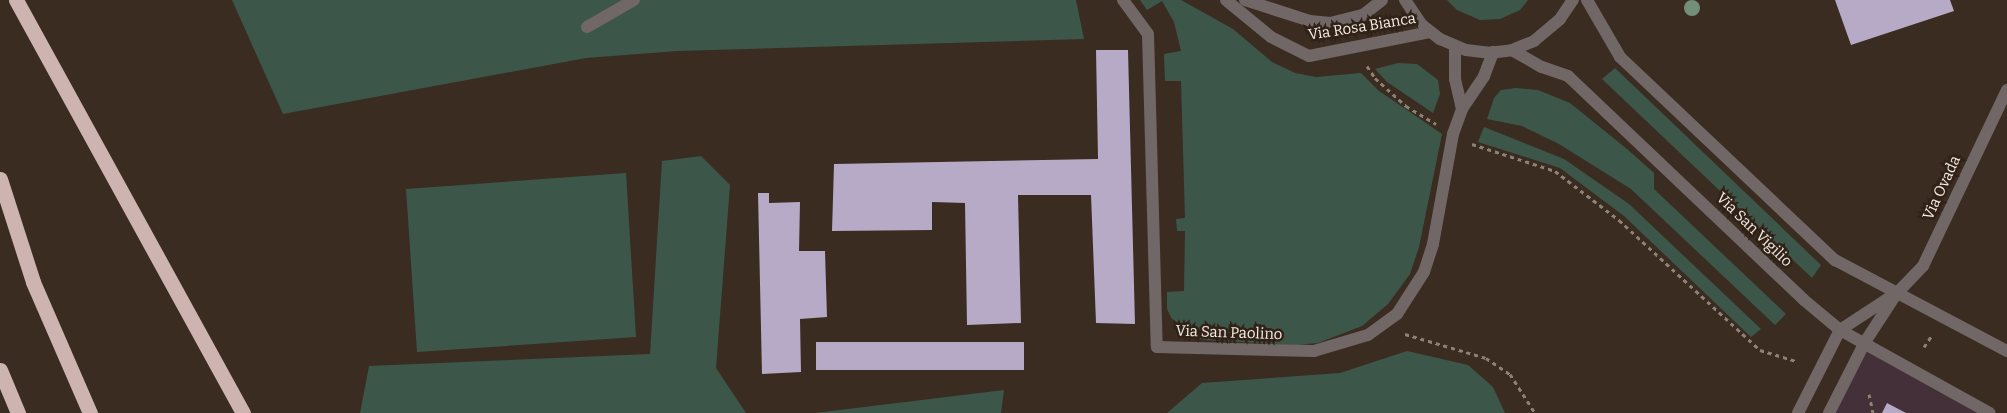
<!DOCTYPE html>
<html>
<head>
<meta charset="utf-8">
<style>
  body { margin:0 }
  #map { position:relative; width:2007px; height:413px; overflow:hidden; background:#3a2c20; font-family:Bitter,serif }
  div>[style] { position:absolute }
  .commercial>* { inset:0; background:#433038 }
  .green>* { inset:0; background:#3c574a }
  .building>* { inset:0; background:#b6aac7 }
  .path>* { height:3px; margin-top:-1.5px; transform-origin:0; background:repeating-linear-gradient(90deg,#8d8277 0 4px,transparent 0 8px) }
  .minor>* { height:12px; margin:-6px; padding:0 6px; transform-origin:6px; border-radius:6px; background:#716766 }
  .highway>* { height:15px; margin:-7.5px; padding:0 7.5px; transform-origin:7.5px; border-radius:7.5px; background:#cdb4b0 }
  .trees>* { width:16px; height:16px; margin:-8px; border-radius:50%; background:#738e79 }
  span { translate:-50% -50%; white-space:nowrap; text-align:center; line-height:1.15; -webkit-text-stroke:5px #302217; paint-order:stroke }
  .street-label { font-size:15px; color:#f5ece4 }
</style>
</head>
<body>
<div id="map">
  <div class="commercial">
    <div style="clip-path:polygon(1865px 342px,1990px 413px,1829px 413px)"></div>
  </div>
  <div class="green">
    <div style="clip-path:polygon(232px 0,1076px 0,1084px 39px,677px 51px,586px 58px,283px 114px)"></div>
    <div style="clip-path:polygon(1140px 0,1181px 0,1233px 29px,1272px 62px,1295px 73px,1316px 77px,1361px 73px,1379px 91px,1442px 134px,1419px 247px,1410px 274px,1388px 304px,1362px 326px,1318px 343px,1296px 345px,1205px 340px,1184px 335px,1174px 323px,1167px 309px,1167px 292px,1184px 291px,1185px 231px,1177px 231px,1176px 219px,1185px 218px,1181px 81px,1165px 81px,1164px 54px,1181px 51px,1174px 22px,1162px 1px,1147px 10px)"></div>
    <div style="clip-path:polygon(1447px 0,1528px 0,1520px 10px,1500px 19px,1480px 20px,1457px 10px)"></div>
    <div style="clip-path:polygon(1398px 63px,1417px 64px,1438px 80px,1440px 94px,1433px 113px,1387px 82px,1375px 69px)"></div>
    <div style="clip-path:polygon(1615px 68px,1821px 265px,1812px 278px,1602px 79px)"></div>
    <div style="clip-path:polygon(1516px 88px,1538px 90px,1570px 103px,1627px 149px,1654px 173px,1654px 189px,1786px 314px,1775px 325px,1631px 189px,1559px 144px,1522px 126px,1487px 119px,1494px 98px,1501px 90px)"></div>
    <div style="clip-path:polygon(1484px 127px,1564px 159px,1629px 204px,1761px 329px,1751px 337px,1624px 216px,1560px 168px,1478px 142px)"></div>
    <div style="clip-path:polygon(701px 156px,730px 185px,716px 368px,746px 413px,360px 413px,369px 366px,650px 354px,662px 161px)"></div>
    <div style="clip-path:polygon(626px 173px,636px 337px,417px 352px,406px 189px)"></div>
    <div style="clip-path:polygon(1407px 351px,1468px 365px,1493px 387px,1505px 413px,1167px 413px,1202px 383px,1340px 373px)"></div>
    <div style="clip-path:polygon(1004px 390px,1001px 413px,815px 413px)"></div>
  </div>
  <div class="building">
    <div style="clip-path:polygon(1835px 0,1950px 0,1954px 11px,1851px 45px)"></div>
    <div style="clip-path:polygon(1096px 50px,1128px 50px,1135px 324px,1096px 323px,1091px 195px,1018px 195px,1021px 323px,967px 325px,965px 203px,932px 202px,932px 230px,832px 231px,834px 164px,1098px 159px)"></div>
    <div style="clip-path:polygon(758px 193px,769px 193px,769px 203px,800px 202px,799px 251px,825px 251px,827px 317px,800px 319px,801px 372px,762px 374px)"></div>
    <div style="clip-path:polygon(816px 342px,1024px 342px,1024px 370px,816px 370px)"></div>
    <div style="clip-path:polygon(1887px 403px,1906px 413px,1882px 413px)"></div>
  </div>
  <div class="path">
    <div style="left:1367px;top:66px;width:14px;rotate:56deg"></div>
    <div style="left:1375px;top:78px;width:42px;rotate:42.1deg"></div>
    <div style="left:1406px;top:106px;width:35px;rotate:31deg"></div>
    <div style="left:1472px;top:144px;width:87px;rotate:18deg"></div>
    <div style="left:1555px;top:171px;width:81px;rotate:37.4deg"></div>
    <div style="left:1619px;top:220px;width:192px;rotate:42.7deg"></div>
    <div style="left:1760px;top:350px;width:38px;rotate:17deg"></div>
    <div style="left:1405px;top:334px;width:84px;rotate:16.5deg"></div>
    <div style="left:1486px;top:358px;width:29px;rotate:34deg"></div>
    <div style="left:1510px;top:374px;width:46px;rotate:57.3deg"></div>
    <div style="left:1924px;top:347px;width:14px;rotate:-56deg"></div>
    <div style="left:1869px;top:394px;width:19px;rotate:78deg"></div>
  </div>
  <div class="minor">
    <div style="left:1123px;top:0;width:42px;rotate:53.7deg"></div>
    <div style="left:1148px;top:34px;width:313px;rotate:88.4deg"></div>
    <div style="left:1157px;top:347px;width:157px;rotate:1.5deg"></div>
    <div style="left:1314px;top:351px;width:56px;rotate:-16.5deg"></div>
    <div style="left:1368px;top:335px;width:36px;rotate:-36deg"></div>
    <div style="left:1397px;top:314px;width:50px;rotate:-57.3deg"></div>
    <div style="left:1424px;top:272px;width:29px;rotate:-72deg"></div>
    <div style="left:1433px;top:244px;width:112px;rotate:-79.7deg"></div>
    <div style="left:1453px;top:134px;width:27px;rotate:-70deg"></div>
    <div style="left:1462px;top:109px;width:40px;rotate:-56deg"></div>
    <div style="left:1484px;top:76px;width:26px;rotate:-69deg"></div>
    <div style="left:1226px;top:0;width:58px;rotate:39.4deg"></div>
    <div style="left:1271px;top:37px;width:42px;rotate:26.6deg"></div>
    <div style="left:1309px;top:56px;width:123px;rotate:-11.2deg"></div>
    <div style="left:1245px;top:0;width:68px;rotate:17.9deg"></div>
    <div style="left:1310px;top:21px;width:20px;rotate:6deg"></div>
    <div style="left:1330px;top:23px;width:34px;rotate:-14deg"></div>
    <div style="left:1363px;top:15px;width:24px;rotate:-38deg"></div>
    <div style="left:1405px;top:0;width:30px;rotate:56deg"></div>
    <div style="left:1422px;top:25px;width:23px;rotate:38deg"></div>
    <div style="left:1440px;top:39px;width:28px;rotate:23deg"></div>
    <div style="left:1466px;top:50px;width:23px;rotate:7deg"></div>
    <div style="left:1489px;top:53px;width:23px;rotate:-7deg"></div>
    <div style="left:1512px;top:50px;width:24px;rotate:-22deg"></div>
    <div style="left:1534px;top:41px;width:34px;rotate:-40deg"></div>
    <div style="left:1560px;top:19px;width:23px;rotate:-56deg"></div>
    <div style="left:1587px;top:0;width:66px;rotate:59.9deg"></div>
    <div style="left:1620px;top:57px;width:296px;rotate:43.4deg"></div>
    <div style="left:1835px;top:260px;width:195px;rotate:27.9deg"></div>
    <div style="left:587px;top:27px;width:54px;rotate:-29.9deg"></div>
    <div style="left:1455px;top:47px;width:32px;rotate:90deg"></div>
    <div style="left:1455px;top:79px;width:31px;rotate:77deg"></div>
    <div style="left:1512px;top:50px;width:34px;rotate:30deg"></div>
    <div style="left:1542px;top:67px;width:28px;rotate:19deg"></div>
    <div style="left:1568px;top:76px;width:325px;rotate:43.5deg"></div>
    <div style="left:1804px;top:300px;width:47px;rotate:39.8deg"></div>
    <div style="left:1840px;top:330px;width:171px;rotate:29deg"></div>
    <div style="left:1798px;top:413px;width:93px;rotate:-63.2deg"></div>
    <div style="left:1840px;top:330px;width:62px;rotate:-33.2deg"></div>
    <div style="left:1829px;top:413px;width:80px;rotate:-63.1deg"></div>
    <div style="left:1865px;top:342px;width:59px;rotate:-56.9deg"></div>
    <div style="left:1897px;top:293px;width:37px;rotate:-46deg"></div>
    <div style="left:1923px;top:266px;width:195px;rotate:-64.5deg"></div>
  </div>
  <div class="highway">
    <div style="left:16px;top:0;width:471px;rotate:61.2deg"></div>
    <div style="left:0;top:179px;width:108px;rotate:72.2deg"></div>
    <div style="left:33px;top:282px;width:143px;rotate:66.5deg"></div>
    <div style="left:0;top:370px;width:47px;rotate:67.3deg"></div>
  </div>
  <div class="trees">
    <div style="left:1692px;top:8px"></div>
  </div>
  <div class="street-label">
    <span style="left:1362px;top:27px;rotate:-9deg">Via Rosa Bianca</span>
    <span style="left:1942px;top:188px;rotate:-65deg">Via Ovada</span>
    <span style="left:1754px;top:230px;rotate:44deg">Via San Vigilio</span>
    <span style="left:1229px;top:333px;rotate:2deg">Via San Paolino</span>
  </div>
</div>
</body>
</html>
